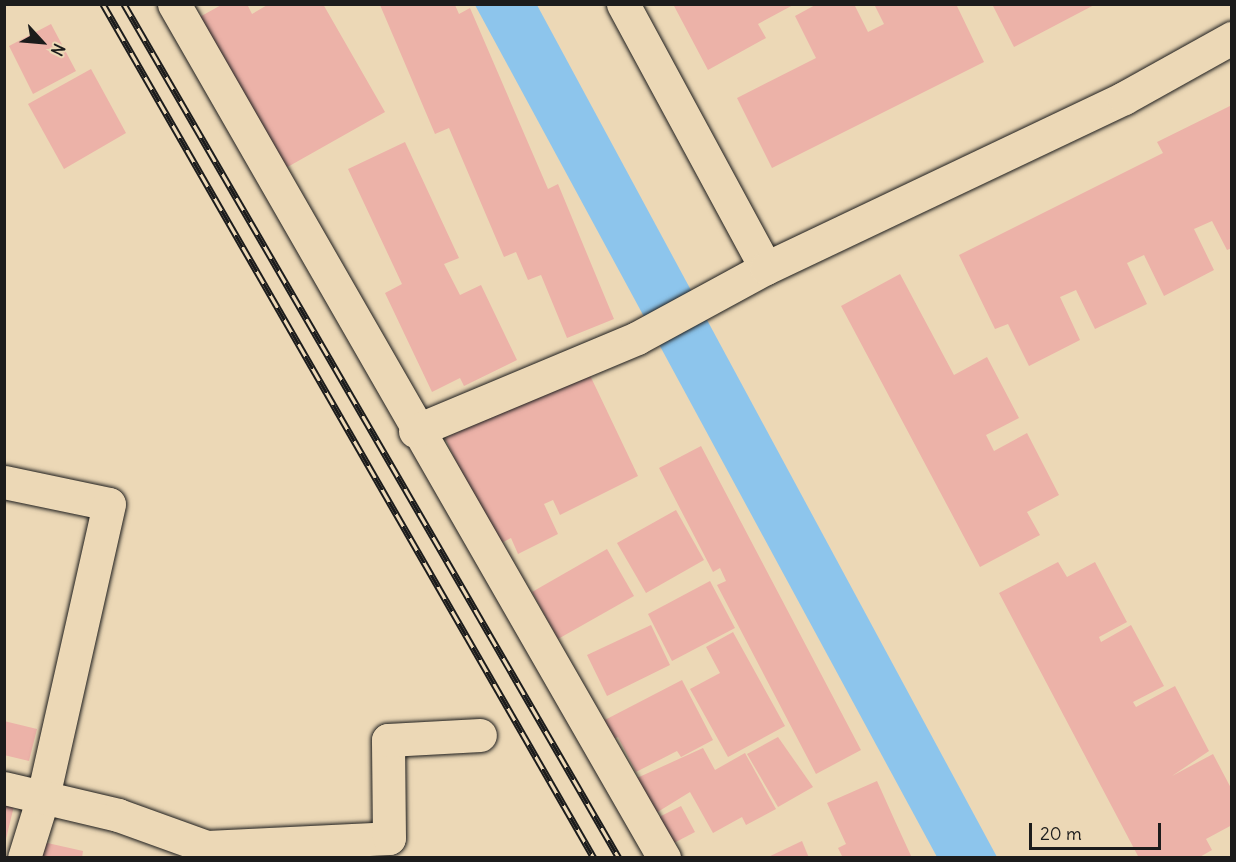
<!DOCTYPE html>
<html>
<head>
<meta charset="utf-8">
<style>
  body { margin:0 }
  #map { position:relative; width:1236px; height:862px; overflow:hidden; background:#ecd8b6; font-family:Delius,sans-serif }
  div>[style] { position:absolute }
  .water>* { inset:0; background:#8dc5ec }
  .building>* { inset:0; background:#ecb2a8 }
  .roads { filter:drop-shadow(0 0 2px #1c1c1c) drop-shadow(0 0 2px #1c1c1c) }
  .minor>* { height:33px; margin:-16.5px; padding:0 16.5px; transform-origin:16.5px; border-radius:16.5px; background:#ecd8b6 }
  .rail>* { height:7px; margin-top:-3.5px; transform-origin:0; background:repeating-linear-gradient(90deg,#ecd8b6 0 14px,#1c1c1c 0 28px); box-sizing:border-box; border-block:2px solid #1c1c1c }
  span { translate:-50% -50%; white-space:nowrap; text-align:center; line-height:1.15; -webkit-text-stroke:4.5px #ecd8b6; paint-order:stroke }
  .frame { position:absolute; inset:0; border:6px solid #1c1c1c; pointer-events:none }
  .north { position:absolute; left:12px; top:12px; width:60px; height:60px; -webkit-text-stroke:4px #ecd8b6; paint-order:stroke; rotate:116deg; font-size:16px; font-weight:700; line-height:24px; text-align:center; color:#1c1c1c }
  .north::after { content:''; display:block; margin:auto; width:21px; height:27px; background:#1c1c1c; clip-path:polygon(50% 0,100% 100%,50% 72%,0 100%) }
  .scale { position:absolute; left:1029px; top:823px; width:132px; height:27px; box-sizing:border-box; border:3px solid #1c1c1c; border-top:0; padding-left:8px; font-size:18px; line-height:21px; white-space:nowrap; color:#1c1c1c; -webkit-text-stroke:4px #ecd8b6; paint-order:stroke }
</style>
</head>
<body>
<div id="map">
  <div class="water">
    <div style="clip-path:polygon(475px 5px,537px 5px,997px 857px,937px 857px)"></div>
  </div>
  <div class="building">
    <div style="clip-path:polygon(223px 4px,247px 4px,252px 14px,269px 4px,323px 4px,385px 112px,284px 169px,196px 19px)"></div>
    <div style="clip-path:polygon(673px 4px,795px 4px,758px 24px,766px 38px,708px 70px)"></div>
    <div style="clip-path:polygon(817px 4px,854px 4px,868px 32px,884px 24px,874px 4px,956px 4px,984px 62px,772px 168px,737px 98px,816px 58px,795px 16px)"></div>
    <div style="clip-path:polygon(992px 4px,1096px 4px,1014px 47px)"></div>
    <div style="clip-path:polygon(380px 5px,455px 5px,459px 14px,470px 8px,548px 189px,558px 184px,614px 319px,567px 338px,541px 275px,528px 280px,516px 252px,504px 257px,449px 128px,435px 134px)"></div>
    <div style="clip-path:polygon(51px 24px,76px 71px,33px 94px,9px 46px)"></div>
    <div style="clip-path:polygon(91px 69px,126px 133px,64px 169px,28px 104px)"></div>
    <div style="clip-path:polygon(1232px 105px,1232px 248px,1227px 250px,1212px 221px,1194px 229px,1214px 270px,1164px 296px,1144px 255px,1127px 263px,1147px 304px,1095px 329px,1076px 290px,1060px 297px,1080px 340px,1029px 366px,1008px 324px,995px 329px,959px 255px,1163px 153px,1157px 142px)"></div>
    <div style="clip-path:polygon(405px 142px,459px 258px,444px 264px,460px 295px,481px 285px,517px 360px,464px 386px,460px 378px,432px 392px,385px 293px,402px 284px,348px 169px)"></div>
    <div style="clip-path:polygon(900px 274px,954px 375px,987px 357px,1019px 418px,986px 435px,994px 451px,1027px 433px,1059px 495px,1027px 512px,1040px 535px,980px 567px,841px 306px)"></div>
    <div style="clip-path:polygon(587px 369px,638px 476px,560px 515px,553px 500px,544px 504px,558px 534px,518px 554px,511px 538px,496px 546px,445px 438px)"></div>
    <div style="clip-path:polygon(701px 446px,861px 750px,816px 774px,717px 585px,726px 581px,720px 568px,713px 572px,659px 468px)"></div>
    <div style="clip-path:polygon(676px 510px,704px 560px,646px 593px,617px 543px)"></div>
    <div style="clip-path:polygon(607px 549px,634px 596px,558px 639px,532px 592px)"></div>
    <div style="clip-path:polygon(1058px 562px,1067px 577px,1095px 562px,1127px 622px,1099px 637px,1101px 642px,1131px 625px,1164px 686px,1133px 702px,1136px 707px,1175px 686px,1209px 751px,1172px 776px,1213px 754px,1232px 790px,1232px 825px,1206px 839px,1212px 850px,1198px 858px,1139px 858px,999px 593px)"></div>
    <div style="clip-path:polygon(710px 581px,735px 628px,672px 661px,648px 614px)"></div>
    <div style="clip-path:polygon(651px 625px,670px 665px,607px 696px,587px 655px)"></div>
    <div style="clip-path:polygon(733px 632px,785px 726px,728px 757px,690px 689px,720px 673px,706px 647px)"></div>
    <div style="clip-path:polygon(682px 680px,713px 740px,681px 757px,677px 751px,636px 772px,618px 737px,608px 742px,599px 723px)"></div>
    <div style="clip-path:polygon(4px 721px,37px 729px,29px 761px,4px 755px)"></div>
    <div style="clip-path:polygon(778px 737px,813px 787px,778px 807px,747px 754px)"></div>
    <div style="clip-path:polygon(703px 748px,715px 770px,745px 753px,776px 809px,746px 825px,742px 817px,713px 833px,690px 792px,656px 813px,637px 778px)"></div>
    <div style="clip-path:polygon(877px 781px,895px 821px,912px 858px,843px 858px,838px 848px,846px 844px,827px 803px)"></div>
    <div style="clip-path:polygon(4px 804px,14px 806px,5px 843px,4px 843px)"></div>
    <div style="clip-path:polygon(681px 806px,695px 832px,672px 844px,659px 817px)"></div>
    <div style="clip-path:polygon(802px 841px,809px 858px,766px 858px)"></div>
    <div style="clip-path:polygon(43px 842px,83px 851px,82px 858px,39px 858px)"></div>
  </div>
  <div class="roads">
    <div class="minor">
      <div style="left:174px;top:4px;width:985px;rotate:60.15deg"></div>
      <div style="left:623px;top:4px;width:300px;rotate:61.6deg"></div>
      <div style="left:415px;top:431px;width:241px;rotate:-22.7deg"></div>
      <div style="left:637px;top:338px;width:147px;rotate:-28.5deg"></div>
      <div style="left:766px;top:268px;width:396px;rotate:-25.4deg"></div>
      <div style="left:1124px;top:98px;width:124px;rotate:-29.1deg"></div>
      <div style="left:4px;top:482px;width:107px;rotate:11.8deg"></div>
      <div style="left:109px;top:504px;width:300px;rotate:102.7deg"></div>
      <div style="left:43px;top:797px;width:64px;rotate:107.3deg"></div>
      <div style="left:4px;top:788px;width:117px;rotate:13.3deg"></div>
      <div style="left:118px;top:815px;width:95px;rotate:19.8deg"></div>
      <div style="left:207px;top:847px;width:182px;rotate:-2.8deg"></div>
      <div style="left:389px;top:838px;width:98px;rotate:-90.6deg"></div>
      <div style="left:388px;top:740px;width:92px;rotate:-3.1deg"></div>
    </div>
  </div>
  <div class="rail">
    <div style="left:103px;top:4px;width:985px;rotate:60.1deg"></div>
    <div style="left:124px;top:4px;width:987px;rotate:59.9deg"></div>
  </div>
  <div class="frame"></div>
  <div class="north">N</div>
  <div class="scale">20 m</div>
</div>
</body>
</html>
